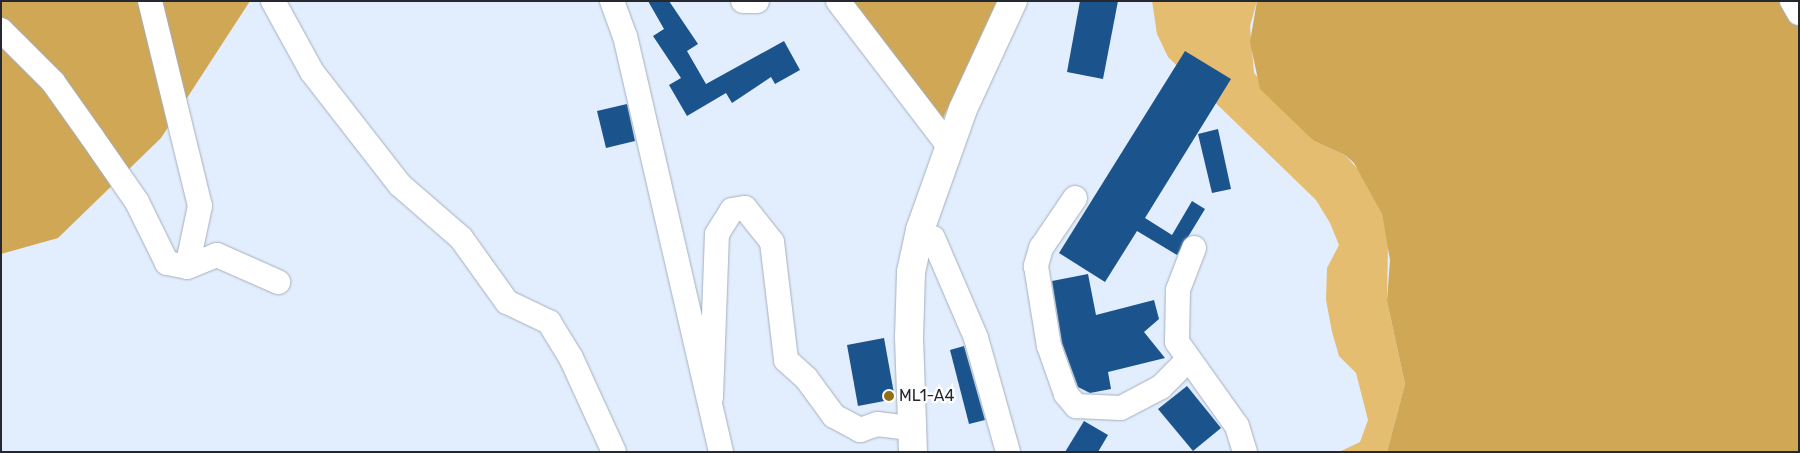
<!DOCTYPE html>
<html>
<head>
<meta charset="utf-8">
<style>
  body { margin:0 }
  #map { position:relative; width:1800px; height:453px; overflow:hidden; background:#e2eefd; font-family:Rubik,sans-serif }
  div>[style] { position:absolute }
  .green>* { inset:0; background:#e5bd70 }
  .forest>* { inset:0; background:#d0a755 }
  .building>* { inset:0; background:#1b538d }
  .roads { filter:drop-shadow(0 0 1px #a4afbd) drop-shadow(0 0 1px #a4afbd) }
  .minor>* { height:24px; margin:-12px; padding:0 12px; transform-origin:12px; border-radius:12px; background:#fff }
  .highway>* { height:28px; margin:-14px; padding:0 14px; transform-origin:14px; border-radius:14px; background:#fff }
  .dots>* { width:14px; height:14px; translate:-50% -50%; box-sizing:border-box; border:2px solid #fff; border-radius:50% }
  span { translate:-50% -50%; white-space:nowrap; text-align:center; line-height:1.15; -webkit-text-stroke:5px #fff; paint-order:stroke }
  .poi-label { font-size:16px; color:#25292f }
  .left { translate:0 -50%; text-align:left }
  .frame { position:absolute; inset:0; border:2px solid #25292f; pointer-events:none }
</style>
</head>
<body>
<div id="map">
  <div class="green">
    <div style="clip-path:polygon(1152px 1px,1257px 1px,1250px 26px,1254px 73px,1314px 141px,1345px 155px,1364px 176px,1382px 214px,1388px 244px,1387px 301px,1405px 384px,1387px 452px,1339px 452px,1360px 442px,1368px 420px,1356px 373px,1339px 356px,1332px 332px,1326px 300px,1327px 268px,1339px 245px,1330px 223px,1316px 200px,1168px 57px,1157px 34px)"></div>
  </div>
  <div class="forest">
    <div style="clip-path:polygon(1px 1px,250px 1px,161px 138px,58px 238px,1px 254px)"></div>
    <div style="clip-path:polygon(843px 1px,997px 1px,938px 129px)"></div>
    <div style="clip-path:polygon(1257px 1px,1799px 1px,1799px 452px,1387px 452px,1405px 384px,1387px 301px,1390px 260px,1382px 214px,1354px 163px,1345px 155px,1314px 141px,1260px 89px,1250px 42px)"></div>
  </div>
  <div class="building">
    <div style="clip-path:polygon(648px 1px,669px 1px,698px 44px,687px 51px,706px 84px,784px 41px,800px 70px,775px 84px,771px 77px,732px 103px,726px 93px,687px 116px,669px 85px,681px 78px,653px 36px,664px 29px)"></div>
    <div style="clip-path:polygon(1080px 1px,1118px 1px,1103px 79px,1067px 72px)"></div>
    <div style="clip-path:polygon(1185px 51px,1231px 79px,1145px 218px,1172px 235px,1192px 201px,1205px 209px,1177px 255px,1137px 231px,1105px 282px,1059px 253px)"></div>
    <div style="clip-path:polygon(627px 104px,635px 141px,606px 148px,597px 111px)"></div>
    <div style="clip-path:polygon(1218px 129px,1231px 189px,1212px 193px,1198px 134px)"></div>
    <div style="clip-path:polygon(1088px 274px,1096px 315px,1154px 300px,1159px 319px,1144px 332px,1165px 358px,1108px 372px,1111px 389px,1090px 393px,1078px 387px,1062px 343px,1052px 281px)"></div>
    <div style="clip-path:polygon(884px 338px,895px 399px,858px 406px,847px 345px)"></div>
    <div style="clip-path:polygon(964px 346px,985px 420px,969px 424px,950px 350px)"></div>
    <div style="clip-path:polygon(1187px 386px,1221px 428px,1193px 451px,1158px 409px)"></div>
    <div style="clip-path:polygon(1084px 421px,1108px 435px,1098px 452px,1065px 452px)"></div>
  </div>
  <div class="roads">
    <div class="minor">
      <div style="left:150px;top:1px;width:211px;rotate:76.3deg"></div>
      <div style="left:200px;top:206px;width:62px;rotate:102deg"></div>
      <div style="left:273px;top:1px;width:81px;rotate:61.2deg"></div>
      <div style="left:312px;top:72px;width:143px;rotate:52.1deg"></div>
      <div style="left:400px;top:185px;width:81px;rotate:41deg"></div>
      <div style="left:461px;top:238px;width:79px;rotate:54.3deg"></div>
      <div style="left:507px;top:302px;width:47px;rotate:25.5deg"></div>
      <div style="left:549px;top:322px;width:42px;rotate:58.6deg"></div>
      <div style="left:571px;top:358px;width:103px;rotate:65.4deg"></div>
      <div style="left:612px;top:1px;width:37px;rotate:70deg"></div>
      <div style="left:625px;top:36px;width:427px;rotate:77deg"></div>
      <div style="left:743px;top:1px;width:14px"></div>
      <div style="left:838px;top:1px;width:183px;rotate:52.6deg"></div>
      <div style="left:1792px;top:1px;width:14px;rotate:60deg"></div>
      <div style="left:1px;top:30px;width:74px;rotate:45deg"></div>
      <div style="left:53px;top:82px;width:67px;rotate:54.7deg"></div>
      <div style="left:92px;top:137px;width:79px;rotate:55.3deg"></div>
      <div style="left:137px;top:202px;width:68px;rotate:63.8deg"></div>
      <div style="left:167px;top:263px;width:20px;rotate:11deg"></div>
      <div style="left:187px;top:267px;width:32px;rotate:-22deg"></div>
      <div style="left:217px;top:255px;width:67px;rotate:23.9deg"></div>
      <div style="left:1075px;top:198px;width:60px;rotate:124.2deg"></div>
      <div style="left:1041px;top:248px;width:19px;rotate:106deg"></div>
      <div style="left:1036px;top:266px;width:81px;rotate:80.8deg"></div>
      <div style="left:1049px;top:346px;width:51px;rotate:70.5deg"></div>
      <div style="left:1066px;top:394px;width:16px;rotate:50deg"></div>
      <div style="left:1076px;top:406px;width:45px;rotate:2.5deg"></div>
      <div style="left:1121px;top:408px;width:45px;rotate:-27.7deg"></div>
      <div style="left:1161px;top:387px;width:37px;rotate:-45deg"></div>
      <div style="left:933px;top:238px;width:109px;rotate:66.7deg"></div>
      <div style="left:976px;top:338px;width:118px;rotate:74.3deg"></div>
      <div style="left:1194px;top:248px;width:45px;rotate:110.9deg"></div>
      <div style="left:1178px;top:290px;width:52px;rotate:91.1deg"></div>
      <div style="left:1177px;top:342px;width:103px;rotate:54.5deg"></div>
      <div style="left:1237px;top:426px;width:27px;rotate:73deg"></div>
      <div style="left:711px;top:397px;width:163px;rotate:-87.9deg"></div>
      <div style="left:717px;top:234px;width:28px;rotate:-58deg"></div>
      <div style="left:732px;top:210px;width:13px;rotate:-9deg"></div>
      <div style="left:745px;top:208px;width:43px;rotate:51.5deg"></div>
      <div style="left:772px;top:242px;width:119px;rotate:83.2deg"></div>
      <div style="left:786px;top:360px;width:27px;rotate:42deg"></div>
      <div style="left:806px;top:378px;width:47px;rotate:53.6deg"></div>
      <div style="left:834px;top:416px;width:30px;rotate:28deg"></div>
      <div style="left:860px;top:430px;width:18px;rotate:-19deg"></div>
      <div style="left:877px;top:424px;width:35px;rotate:7deg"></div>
    </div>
    <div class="highway">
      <div style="left:913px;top:452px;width:115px;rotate:-92deg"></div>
      <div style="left:909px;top:337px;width:65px;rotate:-88.2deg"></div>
      <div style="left:911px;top:272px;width:43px;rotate:-77.9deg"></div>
      <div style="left:920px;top:230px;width:128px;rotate:-70.4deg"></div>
      <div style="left:963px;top:109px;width:119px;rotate:-65.2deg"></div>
    </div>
  </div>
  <div class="dots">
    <div style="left:889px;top:396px;background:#936e16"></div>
  </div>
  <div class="poi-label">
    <span class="left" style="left:899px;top:396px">ML1-A4</span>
  </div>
  <div class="frame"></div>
</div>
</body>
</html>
